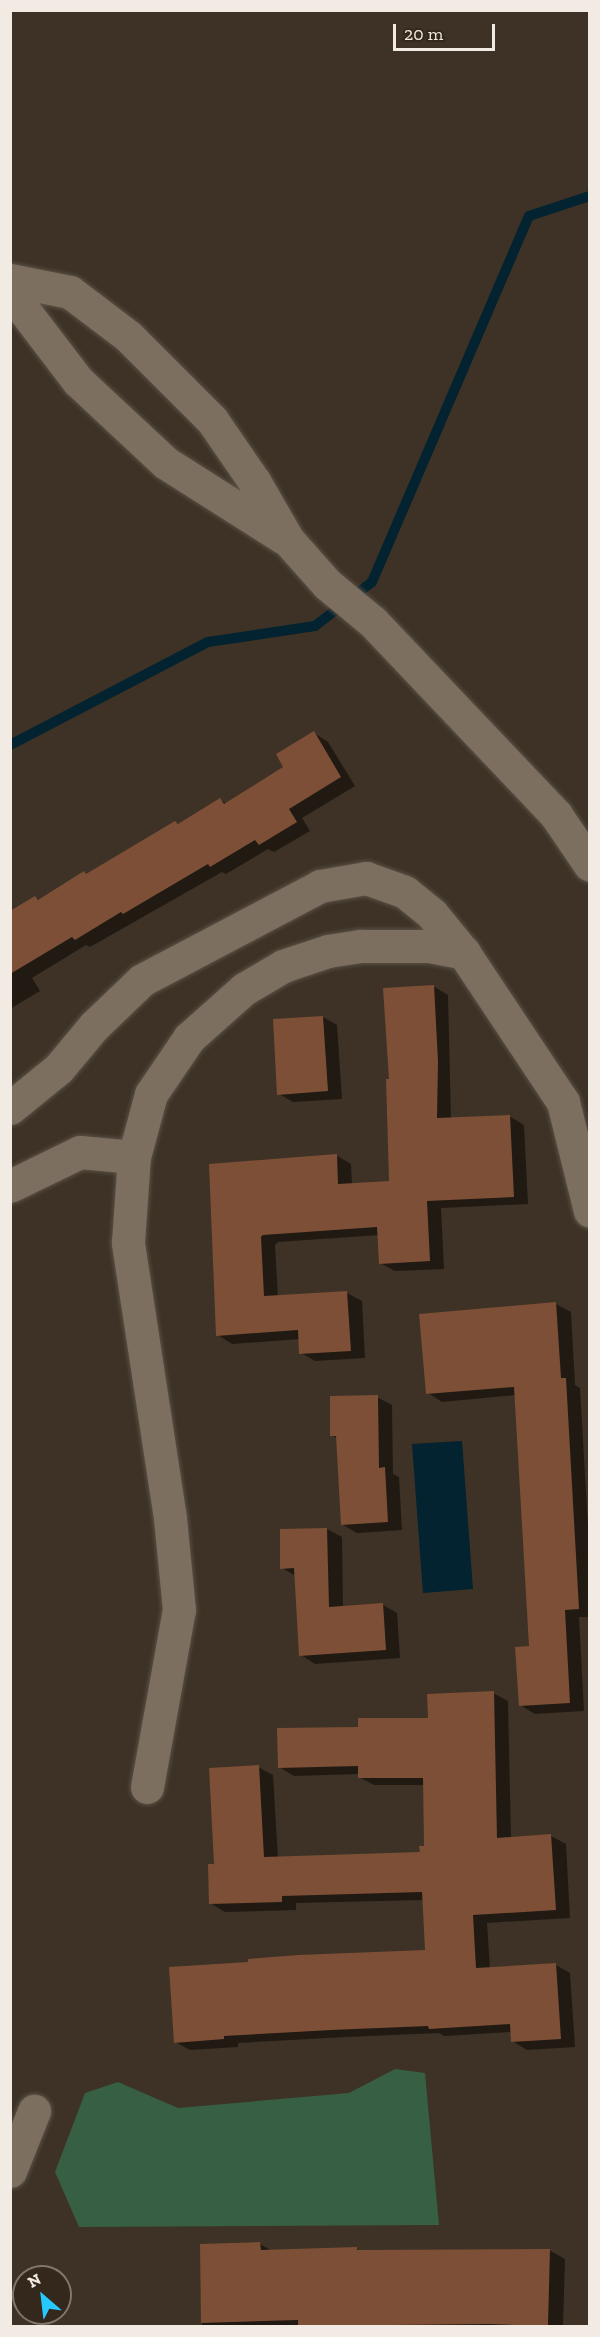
<!DOCTYPE html>
<html>
<head>
<meta charset="utf-8">
<style>
  body { margin:0 }
  #map { position:relative; width:600px; height:2337px; overflow:hidden; background:#3d3225; font-family:"Zilla Slab",serif }
  div>[style] { position:absolute }
  .green>* { inset:0; background:#365f44 }
  .water>* { inset:0; background:#02232f }
  .shadow>* { inset:0; background:#0007 }
  .stream>* { height:10px; margin:-5px; padding:0 5px; transform-origin:5px; border-radius:5px; background:#02232f }
  .building>* { inset:0; background:#7d4f36 }
  .roads { filter:drop-shadow(0 0 2px #5a5045) drop-shadow(0 0 2px #5a5045) }
  .minor>* { height:33px; margin:-16.5px; padding:0 16.5px; transform-origin:16.5px; border-radius:16.5px; background:#7c6f60 }
  span { translate:-50% -50%; white-space:nowrap; text-align:center; line-height:1.15; -webkit-text-stroke:4.5px #33281b; paint-order:stroke }
  .frame { position:absolute; inset:0; border:12px solid #f2ebe3; pointer-events:none }
  .north { position:absolute; left:12px; top:2265px; width:60px; height:60px; box-sizing:border-box; background:#33281b; border:2px solid #7f766b; border-radius:50%; rotate:332deg; font-size:16px; font-weight:700; line-height:24px; text-align:center; color:#f2ebe3 }
  .north::after { content:''; display:block; margin:auto; width:21px; height:27px; background:#26c9fe; clip-path:polygon(50% 0,100% 100%,50% 72%,0 100%) }
  .scale { position:absolute; left:393px; top:24px; width:102px; height:27px; box-sizing:border-box; border:3px solid #f2ebe3; border-top:0; padding-left:8px; font-size:18px; line-height:21px; white-space:nowrap; color:#f2ebe3; -webkit-text-stroke:4px #33281b; paint-order:stroke }
</style>
</head>
<body>
<div id="map">
  <div class="green">
    <div style="clip-path:polygon(395px 2069px,425px 2073px,439px 2225px,79px 2227px,55px 2172px,85px 2093px,118px 2082px,178px 2108px,349px 2093px)"></div>
  </div>
  <div class="water">
    <div style="clip-path:polygon(462px 1441px,473px 1589px,423px 1593px,412px 1444px)"></div>
  </div>
  <div class="shadow">
    <div style="clip-path:polygon(314px 733px,328px 742px,355px 786px,302px 818px,310px 831px,274px 852px,268px 849px,226px 874px,222px 872px,90px 947px,86px 945px,32px 978px,40px 991px,10px 1009px,10px 913px,35px 898px,40px 900px,84px 873px,88px 875px,176px 822px,180px 825px,220px 800px,227px 804px,286px 768px)"></div>
    <div style="clip-path:polygon(433px 986px,448px 995px,451px 1119px,509px 1116px,524px 1125px,528px 1204px,441px 1208px,444px 1269px,395px 1271px,380px 1263px,379px 1235px,278px 1242px,275px 1245px,278px 1297px,347px 1293px,362px 1301px,365px 1358px,315px 1361px,301px 1353px,300px 1339px,232px 1344px,218px 1335px,211px 1165px,336px 1155px,351px 1164px,352px 1185px,391px 1183px,390px 1080px)"></div>
    <div style="clip-path:polygon(323px 1017px,337px 1025px,342px 1099px,293px 1102px,279px 1094px)"></div>
    <div style="clip-path:polygon(556px 1304px,571px 1312px,575px 1385px,580px 1388px,590px 1561px,590px 1617px,579px 1617px,584px 1711px,535px 1714px,520px 1705px,531px 1648px,516px 1395px,442px 1402px,428px 1393px)"></div>
    <div style="clip-path:polygon(377px 1397px,392px 1405px,393px 1474px,399px 1477px,402px 1530px,357px 1533px,343px 1525px,338px 1439px,332px 1435px)"></div>
    <div style="clip-path:polygon(327px 1529px,342px 1537px,343px 1608px,383px 1605px,397px 1613px,400px 1658px,315px 1664px,301px 1655px,296px 1576px,282px 1568px,281px 1530px)"></div>
    <div style="clip-path:polygon(493px 1693px,508px 1701px,511px 1838px,551px 1836px,566px 1844px,570px 1918px,487px 1923px,490px 1969px,556px 1965px,570px 1973px,575px 2047px,527px 2050px,512px 2041px,512px 2032px,444px 2036px,439px 2033px,346px 2037px,238px 2043px,238px 2047px,190px 2050px,175px 2042px,427px 1951px,424px 1900px,296px 1903px,296px 1910px,225px 1912px,210px 1903px,216px 1866px,258px 1767px,273px 1775px,278px 1858px,421px 1854px,426px 1847px,424px 1785px,374px 1785px,359px 1777px,359px 1774px,294px 1776px,279px 1767px,359px 1728px,430px 1719px)"></div>
    <div style="clip-path:polygon(260px 2244px,274px 2252px,357px 2249px,360px 2251px,549px 2250px,565px 2259px,563px 2326px,202px 2326px,201px 2246px)"></div>
  </div>
  <div class="stream">
    <div style="left:10px;top:745px;width:223px;rotate:-27.5deg"></div>
    <div style="left:208px;top:642px;width:108px;rotate:-8.5deg"></div>
    <div style="left:315px;top:626px;width:72px;rotate:-37.7deg"></div>
    <div style="left:372px;top:582px;width:398px;rotate:-66.8deg"></div>
    <div style="left:529px;top:216px;width:64px;rotate:-18.2deg"></div>
  </div>
  <div class="building">
    <div style="clip-path:polygon(314px 731px,341px 777px,289px 809px,297px 822px,259px 845px,255px 840px,210px 867px,208px 864px,123px 914px,121px 912px,75px 940px,72px 937px,10px 974px,10px 911px,35px 896px,38px 900px,84px 871px,86px 874px,175px 821px,178px 824px,220px 798px,224px 804px,283px 767px,276px 754px)"></div>
    <div style="clip-path:polygon(434px 985px,438px 1061px,437px 1118px,510px 1115px,514px 1197px,427px 1201px,430px 1261px,379px 1264px,377px 1227px,263px 1235px,261px 1237px,264px 1296px,347px 1291px,351px 1351px,299px 1354px,298px 1330px,216px 1336px,209px 1164px,337px 1154px,338px 1184px,389px 1181px,386px 1079px,389px 1079px,383px 988px)"></div>
    <div style="clip-path:polygon(323px 1016px,328px 1091px,277px 1095px,273px 1019px)"></div>
    <div style="clip-path:polygon(556px 1302px,561px 1378px,566px 1378px,579px 1609px,565px 1610px,570px 1703px,519px 1706px,515px 1647px,529px 1646px,514px 1387px,426px 1394px,419px 1314px)"></div>
    <div style="clip-path:polygon(378px 1395px,379px 1468px,385px 1467px,388px 1522px,341px 1525px,336px 1436px,330px 1436px,330px 1396px)"></div>
    <div style="clip-path:polygon(327px 1528px,329px 1607px,383px 1603px,386px 1650px,299px 1656px,294px 1568px,280px 1569px,280px 1529px)"></div>
    <div style="clip-path:polygon(494px 1691px,497px 1838px,551px 1834px,556px 1910px,473px 1915px,476px 1968px,556px 1963px,561px 2039px,511px 2042px,510px 2024px,429px 2029px,428px 2026px,331px 2030px,224px 2036px,224px 2039px,174px 2043px,169px 1967px,248px 1962px,248px 1959px,298px 1955px,425px 1950px,422px 1892px,282px 1896px,282px 1902px,209px 1904px,208px 1864px,214px 1864px,209px 1768px,259px 1765px,264px 1857px,420px 1852px,419px 1846px,424px 1846px,423px 1778px,358px 1778px,358px 1766px,278px 1768px,277px 1728px,358px 1727px,358px 1718px,428px 1718px,427px 1694px)"></div>
    <div style="clip-path:polygon(260px 2242px,261px 2250px,357px 2247px,357px 2250px,550px 2249px,548px 2326px,489px 2324px,298px 2326px,298px 2320px,201px 2323px,200px 2244px)"></div>
  </div>
  <div class="roads">
    <div class="minor">
      <div style="left:10px;top:280px;width:61px;rotate:11.3deg"></div>
      <div style="left:70px;top:292px;width:73px;rotate:37.2deg"></div>
      <div style="left:128px;top:336px;width:119px;rotate:45deg"></div>
      <div style="left:212px;top:420px;width:74px;rotate:55.5deg"></div>
      <div style="left:254px;top:481px;width:68px;rotate:60deg"></div>
      <div style="left:288px;top:540px;width:59px;rotate:48.4deg"></div>
      <div style="left:327px;top:584px;width:60px;rotate:39.6deg"></div>
      <div style="left:373px;top:622px;width:266px;rotate:46.5deg"></div>
      <div style="left:556px;top:815px;width:60px;rotate:55.8deg"></div>
      <div style="left:10px;top:292px;width:112px;rotate:52.6deg"></div>
      <div style="left:78px;top:381px;width:120px;rotate:43deg"></div>
      <div style="left:166px;top:463px;width:140px;rotate:32.4deg"></div>
      <div style="left:10px;top:1108px;width:63px;rotate:-39.2deg"></div>
      <div style="left:59px;top:1068px;width:55px;rotate:-50.2deg"></div>
      <div style="left:94px;top:1026px;width:66px;rotate:-43.8deg"></div>
      <div style="left:142px;top:980px;width:201px;rotate:-27.8deg"></div>
      <div style="left:320px;top:886px;width:47px;rotate:-9.9deg"></div>
      <div style="left:366px;top:878px;width:41px;rotate:19.7deg"></div>
      <div style="left:405px;top:892px;width:35px;rotate:39deg"></div>
      <div style="left:432px;top:914px;width:50px;rotate:50.6deg"></div>
      <div style="left:464px;top:953px;width:179px;rotate:56.4deg"></div>
      <div style="left:563px;top:1102px;width:112px;rotate:76.1deg"></div>
      <div style="left:10px;top:1186px;width:78px;rotate:-25.9deg"></div>
      <div style="left:80px;top:1152px;width:54px;rotate:5.3deg"></div>
      <div style="left:147px;top:1787px;width:180px;rotate:-79.8deg"></div>
      <div style="left:179px;top:1610px;width:92px;rotate:-95.6deg"></div>
      <div style="left:170px;top:1518px;width:279px;rotate:-98.7deg"></div>
      <div style="left:128px;top:1242px;width:85px;rotate:-86deg"></div>
      <div style="left:134px;top:1157px;width:65px;rotate:-74.9deg"></div>
      <div style="left:151px;top:1094px;width:68px;rotate:-55.8deg"></div>
      <div style="left:189px;top:1038px;width:74px;rotate:-41.7deg"></div>
      <div style="left:244px;top:989px;width:45px;rotate:-30.5deg"></div>
      <div style="left:283px;top:966px;width:47px;rotate:-18.4deg"></div>
      <div style="left:328px;top:951px;width:33px;rotate:-9deg"></div>
      <div style="left:361px;top:946px;width:68px"></div>
      <div style="left:429px;top:946px;width:36px;rotate:11deg"></div>
      <div style="left:10px;top:2171px;width:65px;rotate:-68.2deg"></div>
    </div>
  </div>
  <div class="frame"></div>
  <div class="north">N</div>
  <div class="scale">20 m</div>
</div>
</body>
</html>
